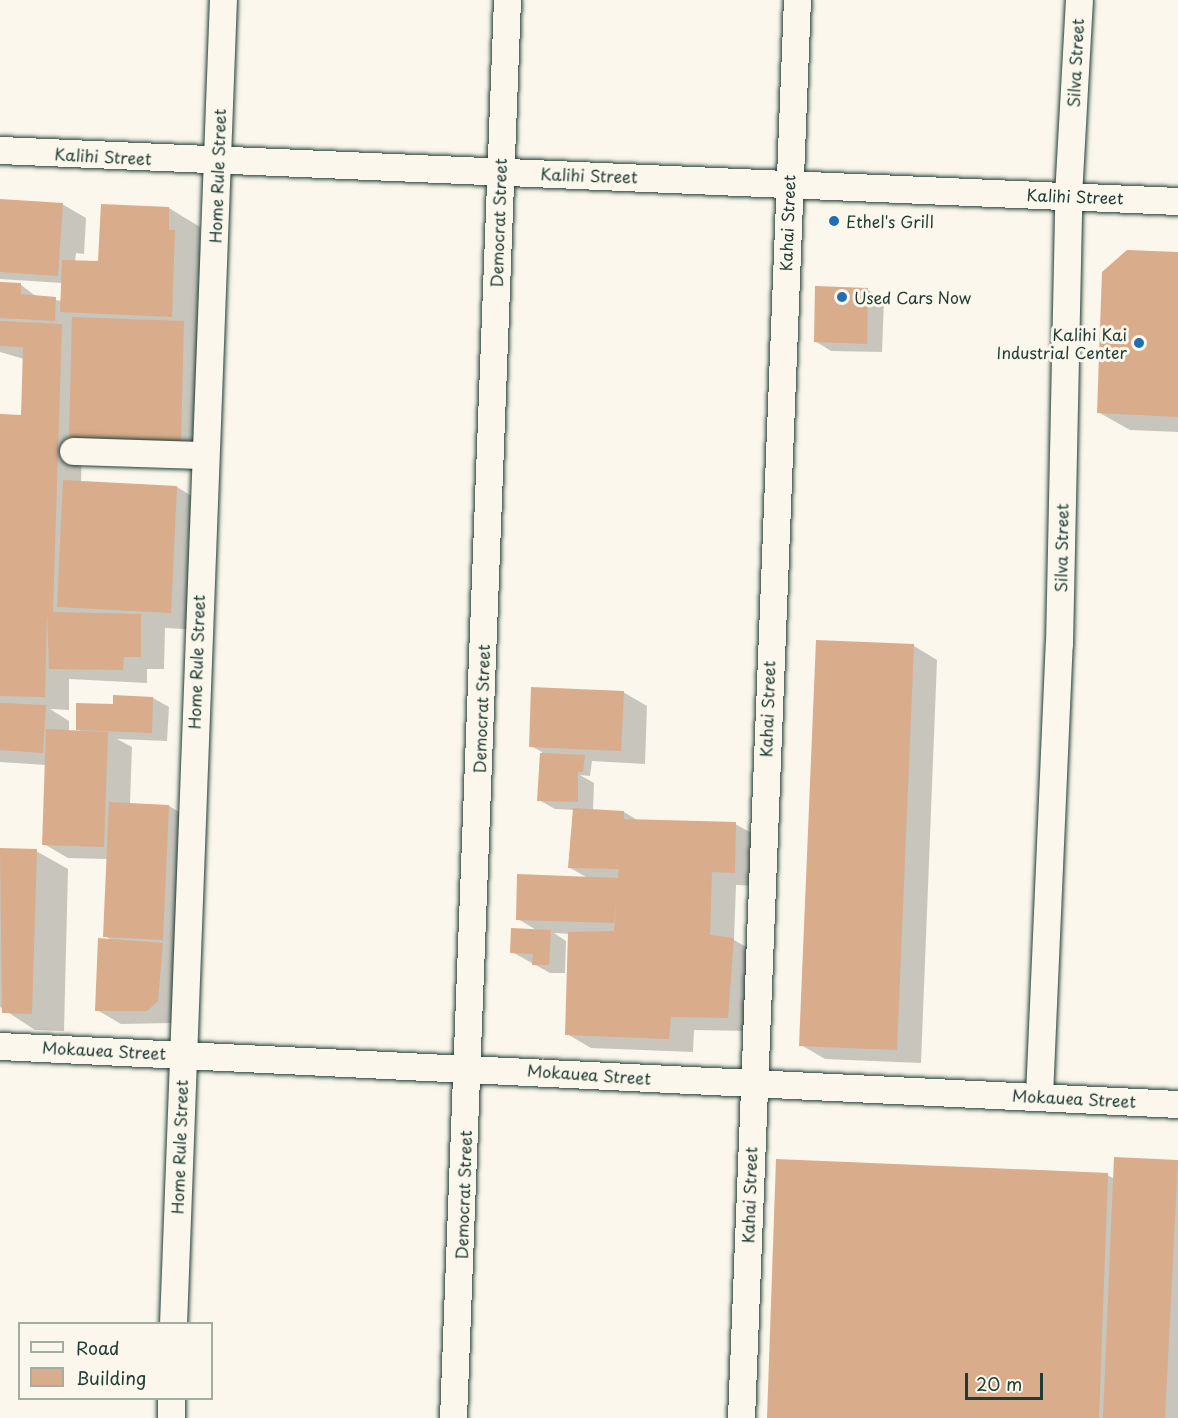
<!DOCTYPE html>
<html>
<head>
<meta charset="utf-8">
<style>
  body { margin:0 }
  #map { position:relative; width:1178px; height:1418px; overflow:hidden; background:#fbf7ec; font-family:"Playpen Sans",sans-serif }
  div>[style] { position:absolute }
  .shadow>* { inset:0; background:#0003 }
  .building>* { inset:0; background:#d9ac8b }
  .roads { filter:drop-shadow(0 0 2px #1f3d34) drop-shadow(0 0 2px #1f3d34) }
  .minor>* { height:27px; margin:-13.5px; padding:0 13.5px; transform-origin:13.5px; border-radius:13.5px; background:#fbf7ec }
  .dots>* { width:16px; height:16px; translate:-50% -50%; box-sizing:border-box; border:3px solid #fbf7ec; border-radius:50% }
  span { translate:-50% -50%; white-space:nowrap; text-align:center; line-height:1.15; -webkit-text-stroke:6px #fbf7ec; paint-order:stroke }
  .street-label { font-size:16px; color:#1f3d34 }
  .poi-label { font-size:16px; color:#1f3d34 }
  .left { translate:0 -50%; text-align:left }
  .right { translate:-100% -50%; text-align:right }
  .legend { position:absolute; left:18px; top:1322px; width:195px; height:78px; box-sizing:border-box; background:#fbf7ec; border:2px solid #a3ada2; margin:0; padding:8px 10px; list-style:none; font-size:18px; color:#1f3d34 }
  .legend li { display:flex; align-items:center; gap:12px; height:30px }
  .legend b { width:30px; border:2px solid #a3ada2 }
  .scale { position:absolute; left:965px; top:1373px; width:78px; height:27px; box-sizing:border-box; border:3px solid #1f3d34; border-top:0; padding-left:8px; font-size:18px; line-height:21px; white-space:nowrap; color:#1f3d34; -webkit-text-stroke:4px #fbf7ec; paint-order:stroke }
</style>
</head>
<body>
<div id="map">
  <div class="shadow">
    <div style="clip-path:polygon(0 200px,62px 204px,86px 218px,84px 254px,76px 253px,75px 262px,100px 263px,169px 208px,200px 227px,200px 246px,206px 250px,212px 458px,82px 443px,81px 483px,177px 487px,208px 506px,203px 630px,165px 628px,164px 669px,147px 669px,147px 683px,69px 679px,69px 710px,50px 709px,69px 721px,69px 732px,83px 732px,77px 729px,115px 706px,153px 698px,169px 707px,167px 741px,117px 739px,132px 747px,130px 804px,169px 806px,193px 820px,172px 1023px,121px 1024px,97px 1010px,113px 941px,105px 936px,108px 859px,68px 858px,44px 844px,46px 765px,0 762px,0 416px,22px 416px,24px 359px,0 352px,0 283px,21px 285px,37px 297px,62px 301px,62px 283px,0 279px)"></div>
    <div style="clip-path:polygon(1178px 253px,1178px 432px,1130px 430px,1098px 412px)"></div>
    <div style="clip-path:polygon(868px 290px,884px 299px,882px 352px,831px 351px,815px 341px)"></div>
    <div style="clip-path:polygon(914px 646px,937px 660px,921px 1063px,825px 1059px,801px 1045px)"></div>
    <div style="clip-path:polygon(623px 692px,647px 706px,645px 764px,592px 761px,590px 776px,580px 775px,594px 783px,593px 810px,624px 812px,639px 821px,735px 824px,759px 837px,758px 886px,736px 885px,734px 940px,757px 953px,752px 1031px,694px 1030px,693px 1052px,591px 1048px,567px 1034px,570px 934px,554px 933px,566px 941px,565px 973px,550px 973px,512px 952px,538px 931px,518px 919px,588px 878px,570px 868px,574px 810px,555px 809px,539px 800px,542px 752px,531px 746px)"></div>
    <div style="clip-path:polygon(0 849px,36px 851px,68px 869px,64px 1031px,35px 1030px,0 1007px)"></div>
    <div style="clip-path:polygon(1116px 1159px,1178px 1162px,1178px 1418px,768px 1418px,1107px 1175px,1115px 1179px)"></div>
  </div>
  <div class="building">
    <div style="clip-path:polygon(0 199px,63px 203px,58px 276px,0 272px)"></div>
    <div style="clip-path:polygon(101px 204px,169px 207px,169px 230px,175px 230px,172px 317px,60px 312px,62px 260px,98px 261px)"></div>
    <div style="clip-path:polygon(1127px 250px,1178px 252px,1178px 417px,1097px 413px,1102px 272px)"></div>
    <div style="clip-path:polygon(0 282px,21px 283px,21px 294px,56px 297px,55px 321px,0 318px)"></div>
    <div style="clip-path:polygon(815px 286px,868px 288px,867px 344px,814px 342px)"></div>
    <div style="clip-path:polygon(72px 317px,184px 321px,181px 441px,69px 437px)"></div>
    <div style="clip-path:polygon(0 321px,62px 324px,53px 612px,141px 614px,141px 657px,124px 657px,123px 670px,49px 669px,47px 612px,45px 697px,0 696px,0 414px,21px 415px,23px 347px,0 346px)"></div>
    <div style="clip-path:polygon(63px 480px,177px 486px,171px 613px,57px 607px)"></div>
    <div style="clip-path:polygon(816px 640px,914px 644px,897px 1050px,799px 1046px)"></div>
    <div style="clip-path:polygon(531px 687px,624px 691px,621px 751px,529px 747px)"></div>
    <div style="clip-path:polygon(113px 695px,153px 697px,152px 733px,76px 730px,76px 703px,113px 704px)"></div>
    <div style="clip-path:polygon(0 703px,46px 705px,43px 753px,0 750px)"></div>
    <div style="clip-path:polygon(46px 729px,108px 732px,104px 847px,42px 845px)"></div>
    <div style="clip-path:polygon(540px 753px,585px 755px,583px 772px,578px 772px,578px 802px,537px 801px)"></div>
    <div style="clip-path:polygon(109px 802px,169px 805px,163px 940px,103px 937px)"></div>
    <div style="clip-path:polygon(573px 808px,624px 811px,624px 819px,736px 822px,735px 873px,712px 872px,710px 935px,734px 938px,728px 1018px,671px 1017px,669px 1039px,565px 1035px,568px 932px,614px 931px,617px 895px,614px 923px,516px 920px,517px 874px,618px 878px,619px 869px,568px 868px)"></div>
    <div style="clip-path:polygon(0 848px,37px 849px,32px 1014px,2px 1013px)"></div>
    <div style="clip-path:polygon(511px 928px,551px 930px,549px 965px,532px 965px,533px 954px,510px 953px)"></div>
    <div style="clip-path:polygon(98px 938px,163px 943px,158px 1001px,147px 1011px,95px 1011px)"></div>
    <div style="clip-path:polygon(1114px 1157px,1178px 1160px,1165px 1418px,1103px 1418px)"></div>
    <div style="clip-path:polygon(776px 1159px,1108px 1173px,1099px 1418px,767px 1418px)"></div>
  </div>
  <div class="roads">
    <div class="minor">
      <div style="left:0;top:150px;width:1179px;rotate:2.48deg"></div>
      <div style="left:73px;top:451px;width:130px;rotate:1.8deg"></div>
      <div style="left:0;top:1046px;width:1179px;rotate:2.82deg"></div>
      <div style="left:1039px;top:1096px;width:452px;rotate:-87.5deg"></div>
      <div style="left:1059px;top:644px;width:448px;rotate:-88.8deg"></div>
      <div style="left:1068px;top:196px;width:196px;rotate:-86.8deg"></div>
      <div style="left:173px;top:1324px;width:1325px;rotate:-87.84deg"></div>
      <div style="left:171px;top:1418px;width:20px;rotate:-90deg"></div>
      <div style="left:453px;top:1418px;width:1419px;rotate:-87.82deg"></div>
      <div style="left:741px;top:1418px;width:1419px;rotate:-87.74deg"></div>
    </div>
  </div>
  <div class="dots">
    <div style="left:834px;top:221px;background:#1f6fb2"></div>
    <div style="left:842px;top:297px;background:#1f6fb2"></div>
    <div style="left:1139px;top:343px;background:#1f6fb2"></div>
  </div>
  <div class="street-label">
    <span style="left:1075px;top:63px;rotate:-87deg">Silva Street</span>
    <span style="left:103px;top:156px;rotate:3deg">Kalihi Street</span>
    <span style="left:589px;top:175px;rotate:2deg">Kalihi Street</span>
    <span style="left:217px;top:176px;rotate:-88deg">Home Rule Street</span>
    <span style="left:1075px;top:196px;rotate:2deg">Kalihi Street</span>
    <span style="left:498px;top:223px;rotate:-88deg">Democrat Street</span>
    <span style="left:787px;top:223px;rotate:-88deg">Kahai Street</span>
    <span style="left:1061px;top:548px;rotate:-89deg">Silva Street</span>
    <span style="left:196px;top:662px;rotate:-88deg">Home Rule Street</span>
    <span style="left:481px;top:709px;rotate:-88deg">Democrat Street</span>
    <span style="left:767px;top:709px;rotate:-88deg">Kahai Street</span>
    <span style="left:104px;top:1050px;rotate:3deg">Mokauea Street</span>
    <span style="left:589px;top:1074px;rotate:4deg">Mokauea Street</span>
    <span style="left:1074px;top:1098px;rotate:3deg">Mokauea Street</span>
    <span style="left:179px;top:1147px;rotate:-88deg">Home Rule Street</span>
    <span style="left:463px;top:1195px;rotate:-88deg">Democrat Street</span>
    <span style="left:749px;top:1195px;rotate:-88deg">Kahai Street</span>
  </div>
  <div class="poi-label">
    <span class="left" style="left:846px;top:221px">Ethel's Grill</span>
    <span class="left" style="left:854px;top:297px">Used Cars Now</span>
    <span class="right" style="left:1127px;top:343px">Kalihi Kai<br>Industrial Center</span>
  </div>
  <ul class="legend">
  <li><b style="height:8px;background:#fbf7ec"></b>Road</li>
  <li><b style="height:16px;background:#d9ac8b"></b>Building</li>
  </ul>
  <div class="scale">20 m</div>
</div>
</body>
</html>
